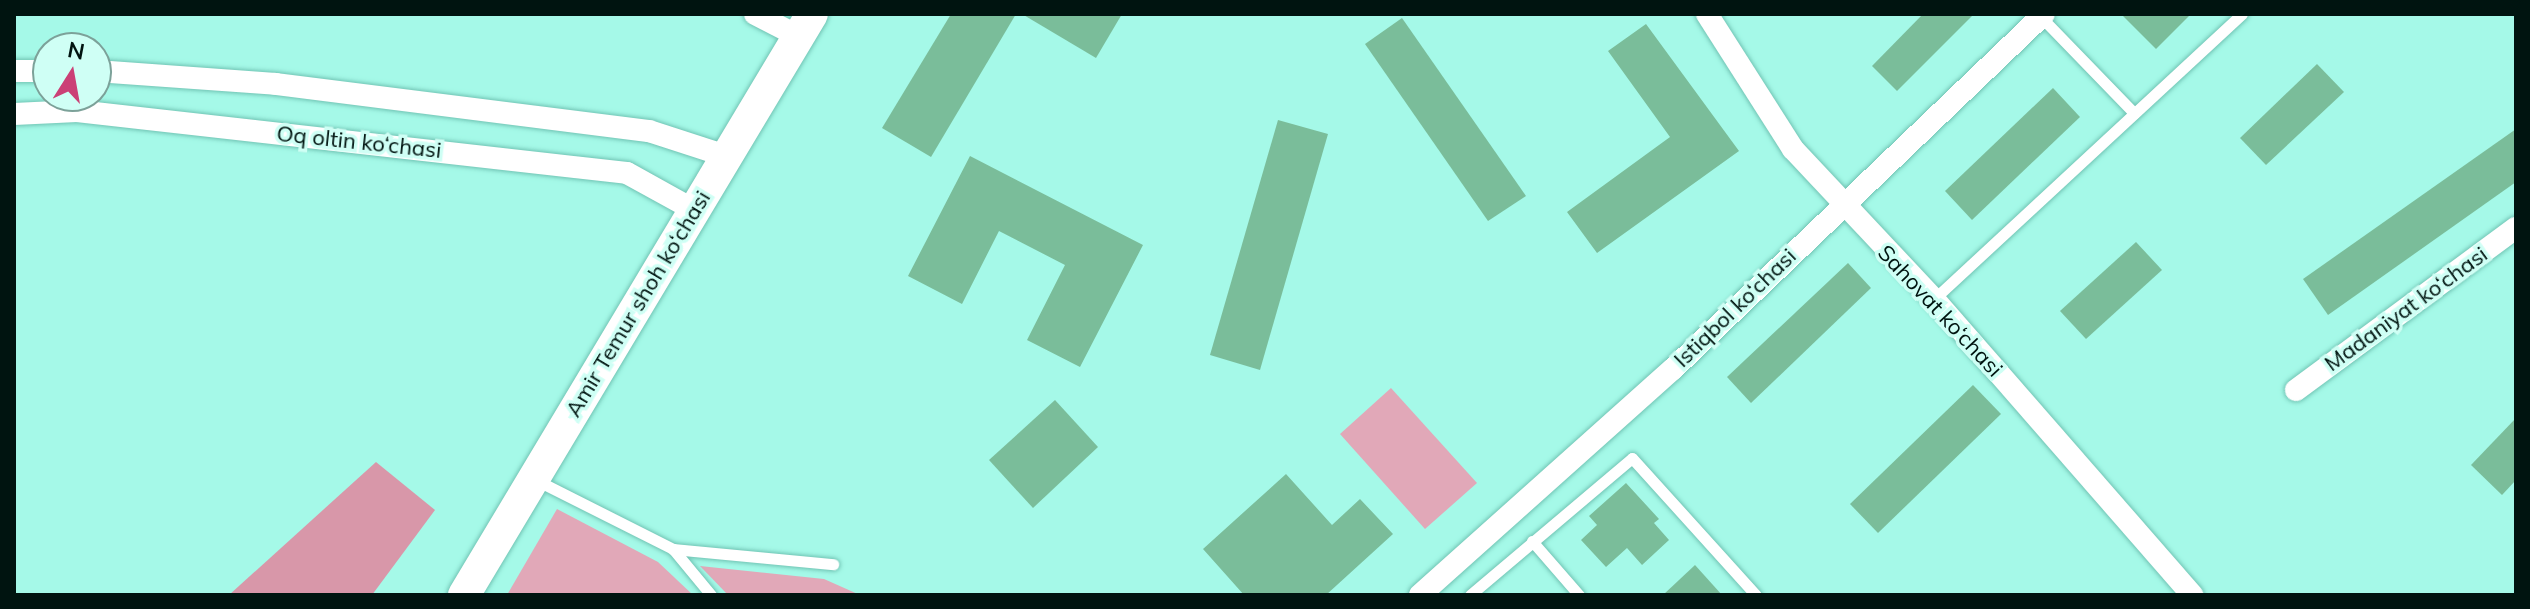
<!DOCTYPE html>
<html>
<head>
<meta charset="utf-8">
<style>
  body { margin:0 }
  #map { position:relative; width:2530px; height:609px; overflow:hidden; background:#a5f9e8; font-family:Mulish,sans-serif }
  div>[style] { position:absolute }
  .green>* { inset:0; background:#e1a8b8 }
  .forest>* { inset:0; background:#d897a9 }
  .building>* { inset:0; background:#7abd9a }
  .roads { filter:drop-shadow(0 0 2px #71c4b4) drop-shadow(0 0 2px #71c4b4) }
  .service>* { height:11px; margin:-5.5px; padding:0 5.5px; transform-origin:5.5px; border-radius:5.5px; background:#fff }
  .minor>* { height:22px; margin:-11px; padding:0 11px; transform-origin:11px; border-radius:11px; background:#fff }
  .secondary>* { height:32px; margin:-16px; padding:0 16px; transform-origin:16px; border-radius:16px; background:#fff }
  span { translate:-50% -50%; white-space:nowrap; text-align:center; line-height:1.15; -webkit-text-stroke:7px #cffff5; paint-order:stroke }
  .street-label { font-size:22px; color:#001410 }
  .frame { position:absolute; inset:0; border:16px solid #001410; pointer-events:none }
  .north { position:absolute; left:32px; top:32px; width:80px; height:80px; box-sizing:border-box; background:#cffff5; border:2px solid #7ca199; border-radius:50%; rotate:11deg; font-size:22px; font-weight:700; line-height:32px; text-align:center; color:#001410 }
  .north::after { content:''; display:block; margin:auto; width:28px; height:36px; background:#cb4076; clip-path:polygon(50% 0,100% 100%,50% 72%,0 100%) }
</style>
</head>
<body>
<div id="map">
  <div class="green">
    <div style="clip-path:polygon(1391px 388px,1477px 483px,1425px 529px,1340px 434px)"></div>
    <div style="clip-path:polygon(557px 509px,658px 562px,693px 595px,507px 595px)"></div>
    <div style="clip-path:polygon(700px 566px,824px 579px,860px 595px,728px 595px)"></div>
  </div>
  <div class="forest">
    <div style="clip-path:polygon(376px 462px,435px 510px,372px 595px,229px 595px)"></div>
  </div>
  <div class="building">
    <div style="clip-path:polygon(951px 14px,1016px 14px,931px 157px,882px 128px)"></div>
    <div style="clip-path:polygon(1022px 14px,1122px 14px,1096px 58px)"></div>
    <div style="clip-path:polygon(1923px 14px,1974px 14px,1897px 91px,1872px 66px)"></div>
    <div style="clip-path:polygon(2121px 14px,2191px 14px,2156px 49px)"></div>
    <div style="clip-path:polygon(1402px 18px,1526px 196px,1488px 221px,1365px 44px)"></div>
    <div style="clip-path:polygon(1646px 24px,1739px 151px,1597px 253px,1567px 212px,1670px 137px,1608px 51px)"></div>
    <div style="clip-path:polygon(2317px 64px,2344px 92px,2266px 165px,2240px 138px)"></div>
    <div style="clip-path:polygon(2053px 88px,2080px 117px,1972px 220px,1945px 191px)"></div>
    <div style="clip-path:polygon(1278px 120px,1328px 134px,1260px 370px,1210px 355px)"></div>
    <div style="clip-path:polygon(2516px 129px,2516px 182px,2328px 315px,2303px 279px)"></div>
    <div style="clip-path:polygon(970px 156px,1143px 245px,1080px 367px,1027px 340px,1065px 265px,999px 231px,962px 304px,908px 276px)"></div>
    <div style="clip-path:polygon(2136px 242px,2162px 270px,2086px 339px,2060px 311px)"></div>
    <div style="clip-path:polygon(1848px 263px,1871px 288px,1751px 403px,1727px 377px)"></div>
    <div style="clip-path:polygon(1973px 385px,2001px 414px,1878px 533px,1850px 504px)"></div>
    <div style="clip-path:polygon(1055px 400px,1098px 447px,1033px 508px,989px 460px)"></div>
    <div style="clip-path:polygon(2516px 418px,2516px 480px,2502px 495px,2471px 465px)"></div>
    <div style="clip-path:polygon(1286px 474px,1332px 525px,1360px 499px,1393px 534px,1326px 595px,1244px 595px,1203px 549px)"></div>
    <div style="clip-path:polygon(1626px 483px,1659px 519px,1654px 523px,1669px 540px,1642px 565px,1627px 548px,1606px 567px,1581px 540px,1597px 525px,1589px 516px)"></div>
    <div style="clip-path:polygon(1695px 565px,1722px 595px,1663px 595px)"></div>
  </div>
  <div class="roads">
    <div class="service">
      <div style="left:2041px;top:17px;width:134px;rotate:45.9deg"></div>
      <div style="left:1934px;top:299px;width:420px;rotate:-42.8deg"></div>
      <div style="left:538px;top:481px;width:151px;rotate:26.7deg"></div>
      <div style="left:673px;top:549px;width:60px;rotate:50.4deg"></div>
      <div style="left:1532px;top:541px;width:72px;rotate:49deg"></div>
      <div style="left:673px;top:549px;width:161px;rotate:5.4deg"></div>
      <div style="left:1470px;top:595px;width:212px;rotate:-40.2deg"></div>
      <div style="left:1632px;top:458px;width:185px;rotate:47.9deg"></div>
    </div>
    <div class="minor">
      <div style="left:755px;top:14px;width:48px;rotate:27.1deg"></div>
      <div style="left:1707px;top:14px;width:160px;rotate:57.5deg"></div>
      <div style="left:1793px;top:149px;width:206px;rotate:46.8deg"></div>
      <div style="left:1934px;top:299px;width:393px;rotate:48.9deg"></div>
      <div style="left:14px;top:71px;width:34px"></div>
      <div style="left:96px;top:71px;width:180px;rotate:4.1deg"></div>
      <div style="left:276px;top:84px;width:376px;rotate:7.2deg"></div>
      <div style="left:649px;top:131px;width:81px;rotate:18deg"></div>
      <div style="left:14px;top:114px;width:63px;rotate:-2.7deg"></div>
      <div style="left:77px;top:111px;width:553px;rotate:6.43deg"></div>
      <div style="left:627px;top:173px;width:77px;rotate:28.9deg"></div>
      <div style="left:2296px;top:390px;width:273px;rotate:-36.4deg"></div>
      <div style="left:1420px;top:595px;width:339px;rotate:-41.8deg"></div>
      <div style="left:1673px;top:369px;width:513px;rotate:-43.74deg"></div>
    </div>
    <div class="secondary">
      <div style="left:464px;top:595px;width:677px;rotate:-59.08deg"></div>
    </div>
  </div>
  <div class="street-label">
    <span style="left:359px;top:142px;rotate:6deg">Oq oltin ko‘chasi</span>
    <span style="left:638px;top:304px;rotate:-59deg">Amir Temur shoh ko‘chasi</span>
    <span style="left:1735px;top:308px;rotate:-44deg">Istiqbol ko‘chasi</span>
    <span style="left:2406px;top:309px;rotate:-36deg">Madaniyat ko‘chasi</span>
    <span style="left:1940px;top:311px;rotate:47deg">Sahovat ko‘chasi</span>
  </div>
  <div class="frame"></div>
  <div class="north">N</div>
</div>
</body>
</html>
